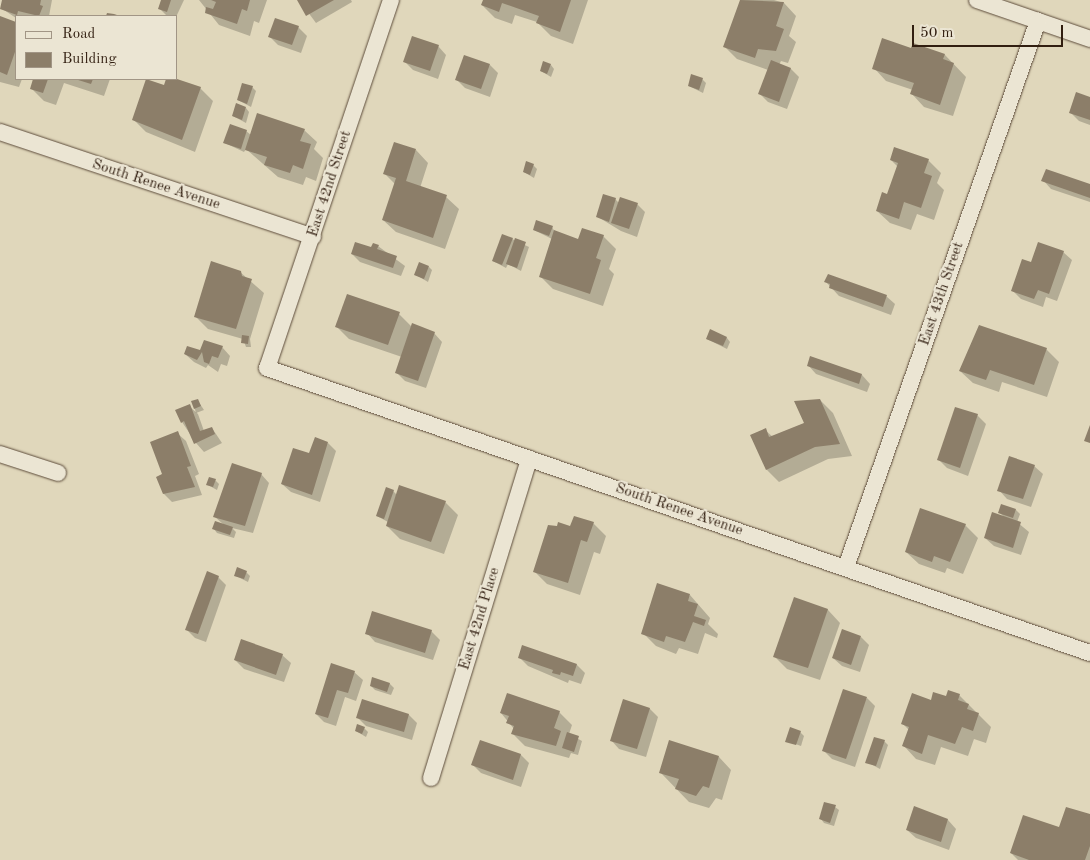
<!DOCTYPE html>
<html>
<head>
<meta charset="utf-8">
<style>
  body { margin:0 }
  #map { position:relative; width:1090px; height:860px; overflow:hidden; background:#e0d7bb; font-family:"Old Standard TT",serif }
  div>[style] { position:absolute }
  .shadow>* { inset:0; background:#0003 }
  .building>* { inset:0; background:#8c7e69 }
  .roads { filter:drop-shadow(0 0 1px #5d4c3b) drop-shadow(0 0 1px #5d4c3b) }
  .minor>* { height:16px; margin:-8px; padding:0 8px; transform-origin:8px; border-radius:8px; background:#ebe5d3 }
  span { translate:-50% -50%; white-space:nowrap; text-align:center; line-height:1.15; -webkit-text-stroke:4px #ebe5d3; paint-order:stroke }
  .street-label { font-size:15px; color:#311e10 }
  .legend { position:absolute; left:15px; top:15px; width:162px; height:65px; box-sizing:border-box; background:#ebe5d3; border:1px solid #a19585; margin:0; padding:6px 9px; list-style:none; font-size:15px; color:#311e10 }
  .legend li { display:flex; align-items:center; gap:10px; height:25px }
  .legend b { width:25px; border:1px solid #a19585 }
  .scale { position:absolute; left:912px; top:25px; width:151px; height:22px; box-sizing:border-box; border:2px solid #311e10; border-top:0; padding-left:6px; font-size:15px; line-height:18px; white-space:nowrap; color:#311e10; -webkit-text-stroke:4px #ebe5d3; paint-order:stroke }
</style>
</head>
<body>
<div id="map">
  <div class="shadow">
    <div style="clip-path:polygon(3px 0,52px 0,49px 16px,16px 18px,1px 8px)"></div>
    <div style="clip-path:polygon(162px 0,184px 0,176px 17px,167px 16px,159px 8px)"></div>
    <div style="clip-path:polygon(199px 0,267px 0,259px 23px,254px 21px,250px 36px,219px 25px)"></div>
    <div style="clip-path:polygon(299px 0,351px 0,352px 2px,316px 23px)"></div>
    <div style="clip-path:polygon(484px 0,588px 0,573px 44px,551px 36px,537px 22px,515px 15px,512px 24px,495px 18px,482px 5px)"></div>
    <div style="clip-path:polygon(741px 0,774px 0,784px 3px,796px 16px,789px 36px,796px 42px,788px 63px,781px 61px,779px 65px,791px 69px,799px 77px,787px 109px,768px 102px,760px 94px,768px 70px,737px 59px,725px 47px)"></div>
    <div style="clip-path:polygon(0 17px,16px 23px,16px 79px,22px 79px,19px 87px,0 82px)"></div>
    <div style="clip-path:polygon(298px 27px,307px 36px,301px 53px,278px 45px,270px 37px)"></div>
    <div style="clip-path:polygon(914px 45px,945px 55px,966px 77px,953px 116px,924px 107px,912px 94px,913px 90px,886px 81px,874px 68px,912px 50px)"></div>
    <div style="clip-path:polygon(438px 46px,446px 55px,438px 79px,413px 70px,405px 62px)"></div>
    <div style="clip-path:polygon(490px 65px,498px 73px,490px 97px,465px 88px,457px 80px)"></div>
    <div style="clip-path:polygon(551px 65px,554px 69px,551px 77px,541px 71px)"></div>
    <div style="clip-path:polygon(34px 79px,110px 79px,104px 96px,64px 83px,56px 105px,44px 101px,31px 88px)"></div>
    <div style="clip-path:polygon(168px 79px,200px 88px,213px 101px,195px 152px,146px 132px,133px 119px,165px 86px)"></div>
    <div style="clip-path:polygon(702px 79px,706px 83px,703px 93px,689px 86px)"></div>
    <div style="clip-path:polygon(252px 87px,256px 91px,251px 107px,238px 100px)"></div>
    <div style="clip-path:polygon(1090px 98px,1090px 125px,1079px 121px,1071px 113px)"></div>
    <div style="clip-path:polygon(246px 108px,249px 112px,246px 123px,233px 116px)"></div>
    <div style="clip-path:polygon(304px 130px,317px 142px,314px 149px,323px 158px,316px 181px,306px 177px,303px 185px,278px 177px,246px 149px,244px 152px,225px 143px,246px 131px,251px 135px)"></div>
    <div style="clip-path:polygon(416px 150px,428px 163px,420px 188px,446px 197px,459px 209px,445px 249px,396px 232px,383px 220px,395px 184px,384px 173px)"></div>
    <div style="clip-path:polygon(891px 160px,928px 160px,941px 173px,937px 183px,944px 190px,934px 220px,917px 214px,911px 230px,890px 223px,877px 211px,888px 196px,898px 167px)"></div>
    <div style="clip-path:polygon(533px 165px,537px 169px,534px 178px,524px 172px)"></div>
    <div style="clip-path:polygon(1043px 180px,1090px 186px,1090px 202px,1051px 189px)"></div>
    <div style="clip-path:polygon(615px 199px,619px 203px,637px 204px,645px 212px,637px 237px,621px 231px,598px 217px)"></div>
    <div style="clip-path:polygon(552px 227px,555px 232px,579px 240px,603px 236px,616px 249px,609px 269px,614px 274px,603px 306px,553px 289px,540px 276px,552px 239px,534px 230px)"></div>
    <div style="clip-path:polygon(512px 239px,529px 247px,521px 271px,508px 264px,506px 268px,493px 261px)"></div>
    <div style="clip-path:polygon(378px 246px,405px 266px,401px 276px,360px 262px,352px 254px)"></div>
    <div style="clip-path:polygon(1063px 252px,1072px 260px,1057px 301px,1046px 297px,1043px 307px,1021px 299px,1013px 291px)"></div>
    <div style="clip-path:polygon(429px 267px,432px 270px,428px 282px,416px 275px)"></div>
    <div style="clip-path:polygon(240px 272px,264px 293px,250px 339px,251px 347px,246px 347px,243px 339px,208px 329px,195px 316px)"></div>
    <div style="clip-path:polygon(826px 282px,886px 296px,895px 304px,891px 315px,839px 296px)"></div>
    <div style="clip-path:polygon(399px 314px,412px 327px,434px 333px,442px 342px,426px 388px,405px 381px,397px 373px,402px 357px,349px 339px,336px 326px)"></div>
    <div style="clip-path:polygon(727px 338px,730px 342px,727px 349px,707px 339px)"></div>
    <div style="clip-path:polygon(222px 347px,230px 356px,227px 366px,221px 364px,218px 372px,208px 365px,206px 368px,194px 362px,185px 354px)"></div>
    <div style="clip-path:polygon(1046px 349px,1059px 362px,1047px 397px,1002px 382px,999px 392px,973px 383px,960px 371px)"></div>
    <div style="clip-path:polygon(811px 357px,862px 375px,870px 384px,867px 392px,816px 374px,808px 365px)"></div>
    <div style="clip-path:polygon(820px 400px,833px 413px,852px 456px,828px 459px,779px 482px,767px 470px,752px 436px,765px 430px,773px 437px,805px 423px)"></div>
    <div style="clip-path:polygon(198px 401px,204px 410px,196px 413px,193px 402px)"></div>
    <div style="clip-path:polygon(189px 406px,198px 414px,204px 431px,212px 428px,222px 443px,204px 452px,196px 443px,182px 422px)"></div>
    <div style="clip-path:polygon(977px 415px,986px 424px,968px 476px,947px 468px,939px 460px)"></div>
    <div style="clip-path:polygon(177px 433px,186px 441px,199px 474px,195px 476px,202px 495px,172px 502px,164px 494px,164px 475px)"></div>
    <div style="clip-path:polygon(328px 443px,336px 451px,320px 502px,291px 492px,282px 484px,310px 455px)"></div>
    <div style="clip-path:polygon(1034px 466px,1043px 474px,1031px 507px,1007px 499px,999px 490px)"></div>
    <div style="clip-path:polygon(261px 474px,269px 483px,253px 533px,232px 528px,236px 532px,234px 538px,217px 533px,214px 529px,223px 524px,215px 517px)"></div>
    <div style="clip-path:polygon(215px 480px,219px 484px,217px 490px,208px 485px)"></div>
    <div style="clip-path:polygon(393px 491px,397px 495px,445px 502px,458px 515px,444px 554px,400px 539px,387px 526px,388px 522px,377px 516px)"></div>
    <div style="clip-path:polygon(1016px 510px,1020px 514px,1017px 522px,1029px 532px,1021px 555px,994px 546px,985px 538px,1005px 518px,1000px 513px)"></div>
    <div style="clip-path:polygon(593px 523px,606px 536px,600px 554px,594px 552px,580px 595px,547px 584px,534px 571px,571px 528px)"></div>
    <div style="clip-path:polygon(965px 525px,978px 538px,963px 574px,947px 568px,945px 573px,919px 564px,906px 552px)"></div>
    <div style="clip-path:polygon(246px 572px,250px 576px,248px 582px,236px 576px)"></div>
    <div style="clip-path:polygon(218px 577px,226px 585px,206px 642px,195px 638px,187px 630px)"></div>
    <div style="clip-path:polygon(690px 595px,710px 618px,708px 624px,718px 634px,717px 638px,705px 633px,698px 654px,679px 648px,676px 654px,656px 646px,643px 633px)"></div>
    <div style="clip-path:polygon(794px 599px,828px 610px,840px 623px,820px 680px,787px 669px,774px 656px)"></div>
    <div style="clip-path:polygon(431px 631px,440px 640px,433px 660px,375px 642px,367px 633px)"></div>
    <div style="clip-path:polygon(861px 637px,869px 645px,860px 672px,842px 666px,833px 658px)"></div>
    <div style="clip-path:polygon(523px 647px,577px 665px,585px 673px,581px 684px,569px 680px,568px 683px,528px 666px,520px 658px)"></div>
    <div style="clip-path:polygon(282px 655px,291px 663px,284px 682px,244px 669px,235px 660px)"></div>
    <div style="clip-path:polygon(332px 665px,354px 672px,363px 680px,356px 701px,345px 697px,336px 726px,324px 722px,316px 714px)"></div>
    <div style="clip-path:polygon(373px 679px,390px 684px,394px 688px,391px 695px,375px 690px,371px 686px)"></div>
    <div style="clip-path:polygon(959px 695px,991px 727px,986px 743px,974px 739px,968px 756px,941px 747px,935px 765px,916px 759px,904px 746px,909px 730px,903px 724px,931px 702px)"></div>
    <div style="clip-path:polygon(867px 698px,875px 706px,855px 767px,832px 759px,823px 750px)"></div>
    <div style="clip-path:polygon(624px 701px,650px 709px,658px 717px,646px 757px,619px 749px,611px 740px)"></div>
    <div style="clip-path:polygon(559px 712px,572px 725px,569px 734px,582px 741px,578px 755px,571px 753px,569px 758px,525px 746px,513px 734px,514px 729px,501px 713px)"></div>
    <div style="clip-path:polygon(409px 715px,417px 723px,412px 740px,366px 726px,357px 717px)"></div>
    <div style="clip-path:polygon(364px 728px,368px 732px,366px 737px,356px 731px)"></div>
    <div style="clip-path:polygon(800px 732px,804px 736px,801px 746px,787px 741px)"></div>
    <div style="clip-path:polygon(481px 741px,521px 755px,529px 763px,521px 787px,481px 773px,473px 765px)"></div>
    <div style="clip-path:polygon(884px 741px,888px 745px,880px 769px,867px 762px)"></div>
    <div style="clip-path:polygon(719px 757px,731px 770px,722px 800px,716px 798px,709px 808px,689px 802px,661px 773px)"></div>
    <div style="clip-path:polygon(835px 807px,839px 810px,834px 826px,824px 823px,821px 819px)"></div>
    <div style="clip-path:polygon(1090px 815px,1090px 860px,1018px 860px,1011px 853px)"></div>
    <div style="clip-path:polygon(948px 820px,956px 829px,949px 850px,916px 838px,907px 830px)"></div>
  </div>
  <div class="building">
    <div style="clip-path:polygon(2px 0,41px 0,40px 5px,43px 6px,39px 16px,18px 11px,17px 15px,0 9px)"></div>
    <div style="clip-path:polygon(161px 0,171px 0,167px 12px,158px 9px)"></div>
    <div style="clip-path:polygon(211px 0,250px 0,247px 11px,242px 9px,237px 24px,205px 13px,206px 7px,213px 9px,216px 2px)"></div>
    <div style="clip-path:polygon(297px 0,334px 0,306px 16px)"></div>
    <div style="clip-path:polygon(483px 0,571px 0,560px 32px,536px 23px,539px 16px,502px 3px,499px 12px,481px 5px)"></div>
    <div style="clip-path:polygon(740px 0,784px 2px,776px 26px,784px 29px,776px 51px,758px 49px,755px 58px,723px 47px)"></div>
    <div style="clip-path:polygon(107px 13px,114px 14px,120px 16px,106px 16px)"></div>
    <div style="clip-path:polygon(0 16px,16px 22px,16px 49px,7px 75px,0 72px)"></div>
    <div style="clip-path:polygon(275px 18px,299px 26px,292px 45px,268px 37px)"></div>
    <div style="clip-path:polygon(412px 36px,439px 45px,430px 71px,403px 62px)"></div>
    <div style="clip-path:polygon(882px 38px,911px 48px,913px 43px,945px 54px,943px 59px,954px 63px,940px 105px,910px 94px,914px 83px,872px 69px)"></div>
    <div style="clip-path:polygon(464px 55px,490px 64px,481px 89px,455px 80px)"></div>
    <div style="clip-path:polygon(771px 60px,791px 68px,779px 102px,758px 94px)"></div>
    <div style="clip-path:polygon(543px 61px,551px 64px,547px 74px,540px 71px)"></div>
    <div style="clip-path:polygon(691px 74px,703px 78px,699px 90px,688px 86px)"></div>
    <div style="clip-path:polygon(33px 79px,48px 79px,43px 93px,30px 89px)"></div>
    <div style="clip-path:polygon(75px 79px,93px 79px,91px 84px)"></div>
    <div style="clip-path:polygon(146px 79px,164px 85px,166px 79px,177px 79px,201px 87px,182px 140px,132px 120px)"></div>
    <div style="clip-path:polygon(242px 83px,253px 86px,247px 104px,237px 100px)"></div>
    <div style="clip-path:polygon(1076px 92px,1090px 97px,1090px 120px,1069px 113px)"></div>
    <div style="clip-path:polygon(236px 103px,246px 107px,242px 120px,232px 116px)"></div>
    <div style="clip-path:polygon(257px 113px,305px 129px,300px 141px,311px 144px,303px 169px,293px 165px,290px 173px,264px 165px,267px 157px,245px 150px)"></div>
    <div style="clip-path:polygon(230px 124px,247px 130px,241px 149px,223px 143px)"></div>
    <div style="clip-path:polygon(394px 142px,416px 149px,406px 181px,447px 195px,433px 238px,382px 220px,396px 178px,383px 174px)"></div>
    <div style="clip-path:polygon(894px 147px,929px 159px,924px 173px,932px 176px,921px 208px,904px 202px,899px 219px,876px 211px,882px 192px,887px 194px,898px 163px,890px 160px)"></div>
    <div style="clip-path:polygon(526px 161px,534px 164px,530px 175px,523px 172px)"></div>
    <div style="clip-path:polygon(1046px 169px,1090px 184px,1090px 198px,1041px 181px)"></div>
    <div style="clip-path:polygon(603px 194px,616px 198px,609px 222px,596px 217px)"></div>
    <div style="clip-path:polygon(620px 197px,638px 203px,629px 229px,611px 223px)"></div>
    <div style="clip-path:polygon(536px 220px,553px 226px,549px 236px,533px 230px)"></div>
    <div style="clip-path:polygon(582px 228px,604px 235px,596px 258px,601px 260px,590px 294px,539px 277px,554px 230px,578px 239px)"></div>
    <div style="clip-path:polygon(502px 234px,513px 238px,502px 265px,492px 261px)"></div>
    <div style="clip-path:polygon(515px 238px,526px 242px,517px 268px,506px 264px)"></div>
    <div style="clip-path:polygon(355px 242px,371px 247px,373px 243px,379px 245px,377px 249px,397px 256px,393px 268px,351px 254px)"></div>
    <div style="clip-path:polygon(1038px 242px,1064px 251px,1049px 294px,1038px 290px,1034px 299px,1011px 291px,1022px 259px,1031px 262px)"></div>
    <div style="clip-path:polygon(211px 261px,241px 271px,242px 276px,252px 279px,236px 329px,194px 317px)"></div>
    <div style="clip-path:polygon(419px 262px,429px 266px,424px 279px,414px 275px)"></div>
    <div style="clip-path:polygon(828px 274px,887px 295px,883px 307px,829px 288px,830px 284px,824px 282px)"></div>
    <div style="clip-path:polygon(347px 294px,400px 312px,388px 345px,335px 327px)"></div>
    <div style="clip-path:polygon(412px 323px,435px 332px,418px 381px,395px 373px)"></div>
    <div style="clip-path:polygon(979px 325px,1047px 348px,1034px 385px,990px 370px,986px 380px,959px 371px)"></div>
    <div style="clip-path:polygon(710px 329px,727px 337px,723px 346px,706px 339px)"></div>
    <div style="clip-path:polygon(242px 335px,249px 336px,248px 344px,241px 343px)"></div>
    <div style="clip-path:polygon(204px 340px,223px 346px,218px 358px,212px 356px,209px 364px,204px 362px,202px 352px,197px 360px,184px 354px,187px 346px,200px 350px)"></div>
    <div style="clip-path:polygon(810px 356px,862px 374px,859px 384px,807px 366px)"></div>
    <div style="clip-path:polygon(198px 399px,201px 406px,194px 409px,191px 401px)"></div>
    <div style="clip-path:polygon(820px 399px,840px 444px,815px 447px,766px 470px,750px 435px,766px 428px,769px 437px,804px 423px,794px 401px)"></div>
    <div style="clip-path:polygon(190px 404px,200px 431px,212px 427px,215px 434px,194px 444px,184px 421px,181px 423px,175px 410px)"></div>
    <div style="clip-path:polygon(955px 407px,978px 414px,960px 468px,937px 460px)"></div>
    <div style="clip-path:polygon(1090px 425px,1090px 443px,1084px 441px)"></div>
    <div style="clip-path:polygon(178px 431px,191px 466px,187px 467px,195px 487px,163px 494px,156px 477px,162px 474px,150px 442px)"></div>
    <div style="clip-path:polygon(315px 437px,328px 442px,312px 495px,281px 484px,293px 448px,309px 453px)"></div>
    <div style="clip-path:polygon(1009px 456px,1035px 465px,1023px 499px,997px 491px)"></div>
    <div style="clip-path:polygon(232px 463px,262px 473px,245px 526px,213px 517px)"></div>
    <div style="clip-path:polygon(209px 477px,216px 479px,213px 487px,206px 485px)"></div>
    <div style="clip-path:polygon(399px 485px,446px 501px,431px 542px,386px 526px)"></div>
    <div style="clip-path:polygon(386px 487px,394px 490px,384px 519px,376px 516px)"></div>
    <div style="clip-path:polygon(1001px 504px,1016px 509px,1013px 518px,998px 513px)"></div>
    <div style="clip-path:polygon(920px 508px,966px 524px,950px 562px,934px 556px,932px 562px,905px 552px)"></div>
    <div style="clip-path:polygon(992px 512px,1021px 522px,1013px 548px,984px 538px)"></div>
    <div style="clip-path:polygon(574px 516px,594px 522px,587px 542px,581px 540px,568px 583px,533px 572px,548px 525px,557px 526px,558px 522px,570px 526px)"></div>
    <div style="clip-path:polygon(215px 521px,233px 527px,230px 535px,212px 529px)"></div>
    <div style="clip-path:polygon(237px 567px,247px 571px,244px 579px,234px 576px)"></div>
    <div style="clip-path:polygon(207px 571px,219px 576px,198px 634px,185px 630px)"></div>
    <div style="clip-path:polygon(657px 583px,690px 594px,688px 601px,698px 604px,694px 616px,706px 620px,704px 626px,693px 622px,685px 642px,666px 636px,664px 642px,641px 634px)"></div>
    <div style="clip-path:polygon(794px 597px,828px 609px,808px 668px,773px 657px)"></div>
    <div style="clip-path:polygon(372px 611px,432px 630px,425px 653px,365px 634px)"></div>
    <div style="clip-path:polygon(842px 629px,861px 636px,851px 665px,832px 658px)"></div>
    <div style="clip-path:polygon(241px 639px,283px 654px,276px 675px,234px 660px)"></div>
    <div style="clip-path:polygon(522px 645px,577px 664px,573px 676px,561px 672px,560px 675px,552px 673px,553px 670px,518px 658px)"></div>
    <div style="clip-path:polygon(331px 663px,355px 671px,348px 693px,337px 690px,328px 718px,315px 714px)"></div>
    <div style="clip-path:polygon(372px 677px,390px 683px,387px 692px,370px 686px)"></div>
    <div style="clip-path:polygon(843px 689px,867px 697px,846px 759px,822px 751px)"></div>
    <div style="clip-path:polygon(948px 690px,960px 694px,958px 700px,969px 704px,967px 709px,979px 713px,973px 731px,962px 727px,955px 744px,928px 735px,922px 754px,902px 746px,909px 727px,901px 724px,912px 693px,931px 700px,933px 692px,946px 696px)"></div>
    <div style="clip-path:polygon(507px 693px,560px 711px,554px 728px,561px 731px,556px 746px,511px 734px,514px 726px,506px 723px,509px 716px,500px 713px)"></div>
    <div style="clip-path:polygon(362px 699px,409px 714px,404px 732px,356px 718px)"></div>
    <div style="clip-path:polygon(623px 699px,650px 708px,637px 749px,610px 741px)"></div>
    <div style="clip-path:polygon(357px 724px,365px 727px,362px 734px,355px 731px)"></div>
    <div style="clip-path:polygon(790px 727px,801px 731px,796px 745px,785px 742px)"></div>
    <div style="clip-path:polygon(567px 732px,579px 736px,574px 752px,562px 748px)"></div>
    <div style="clip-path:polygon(874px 737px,885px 740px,876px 766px,865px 763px)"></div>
    <div style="clip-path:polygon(480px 740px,521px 754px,513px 780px,471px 765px)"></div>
    <div style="clip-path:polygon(669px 740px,719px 756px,709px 788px,703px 786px,696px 796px,675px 789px,679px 779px,659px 773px)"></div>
    <div style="clip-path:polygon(824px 802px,836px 805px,830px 823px,819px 819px)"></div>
    <div style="clip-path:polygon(914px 806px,948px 819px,941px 842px,906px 830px)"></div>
    <div style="clip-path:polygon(1066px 807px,1090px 814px,1090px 846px,1085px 860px,1029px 860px,1010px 853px,1023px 815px,1059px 827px)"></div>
  </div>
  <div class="roads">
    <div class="minor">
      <div style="left:391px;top:0;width:388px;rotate:108.6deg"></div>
      <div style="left:267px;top:368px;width:871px;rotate:19.1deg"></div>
      <div style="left:977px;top:0;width:120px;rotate:19deg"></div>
      <div style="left:0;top:132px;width:330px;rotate:18.5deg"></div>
      <div style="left:0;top:454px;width:61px;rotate:18.1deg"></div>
      <div style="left:846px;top:567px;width:579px;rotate:-70.63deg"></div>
      <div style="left:431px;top:778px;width:334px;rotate:-72.9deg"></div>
    </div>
  </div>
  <div class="street-label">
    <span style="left:330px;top:184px;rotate:-72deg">East 42nd Street</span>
    <span style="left:156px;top:185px;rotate:18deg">South Renee Avenue</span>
    <span style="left:942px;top:294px;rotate:-71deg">East 43th Street</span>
    <span style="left:679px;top:510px;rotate:19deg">South Renee Avenue</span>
    <span style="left:480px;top:619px;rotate:-73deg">East 42nd Place</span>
  </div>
  <ul class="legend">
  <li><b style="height:6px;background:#ebe5d3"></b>Road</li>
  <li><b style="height:14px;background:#8c7e69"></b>Building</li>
  </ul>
  <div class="scale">50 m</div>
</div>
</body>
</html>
